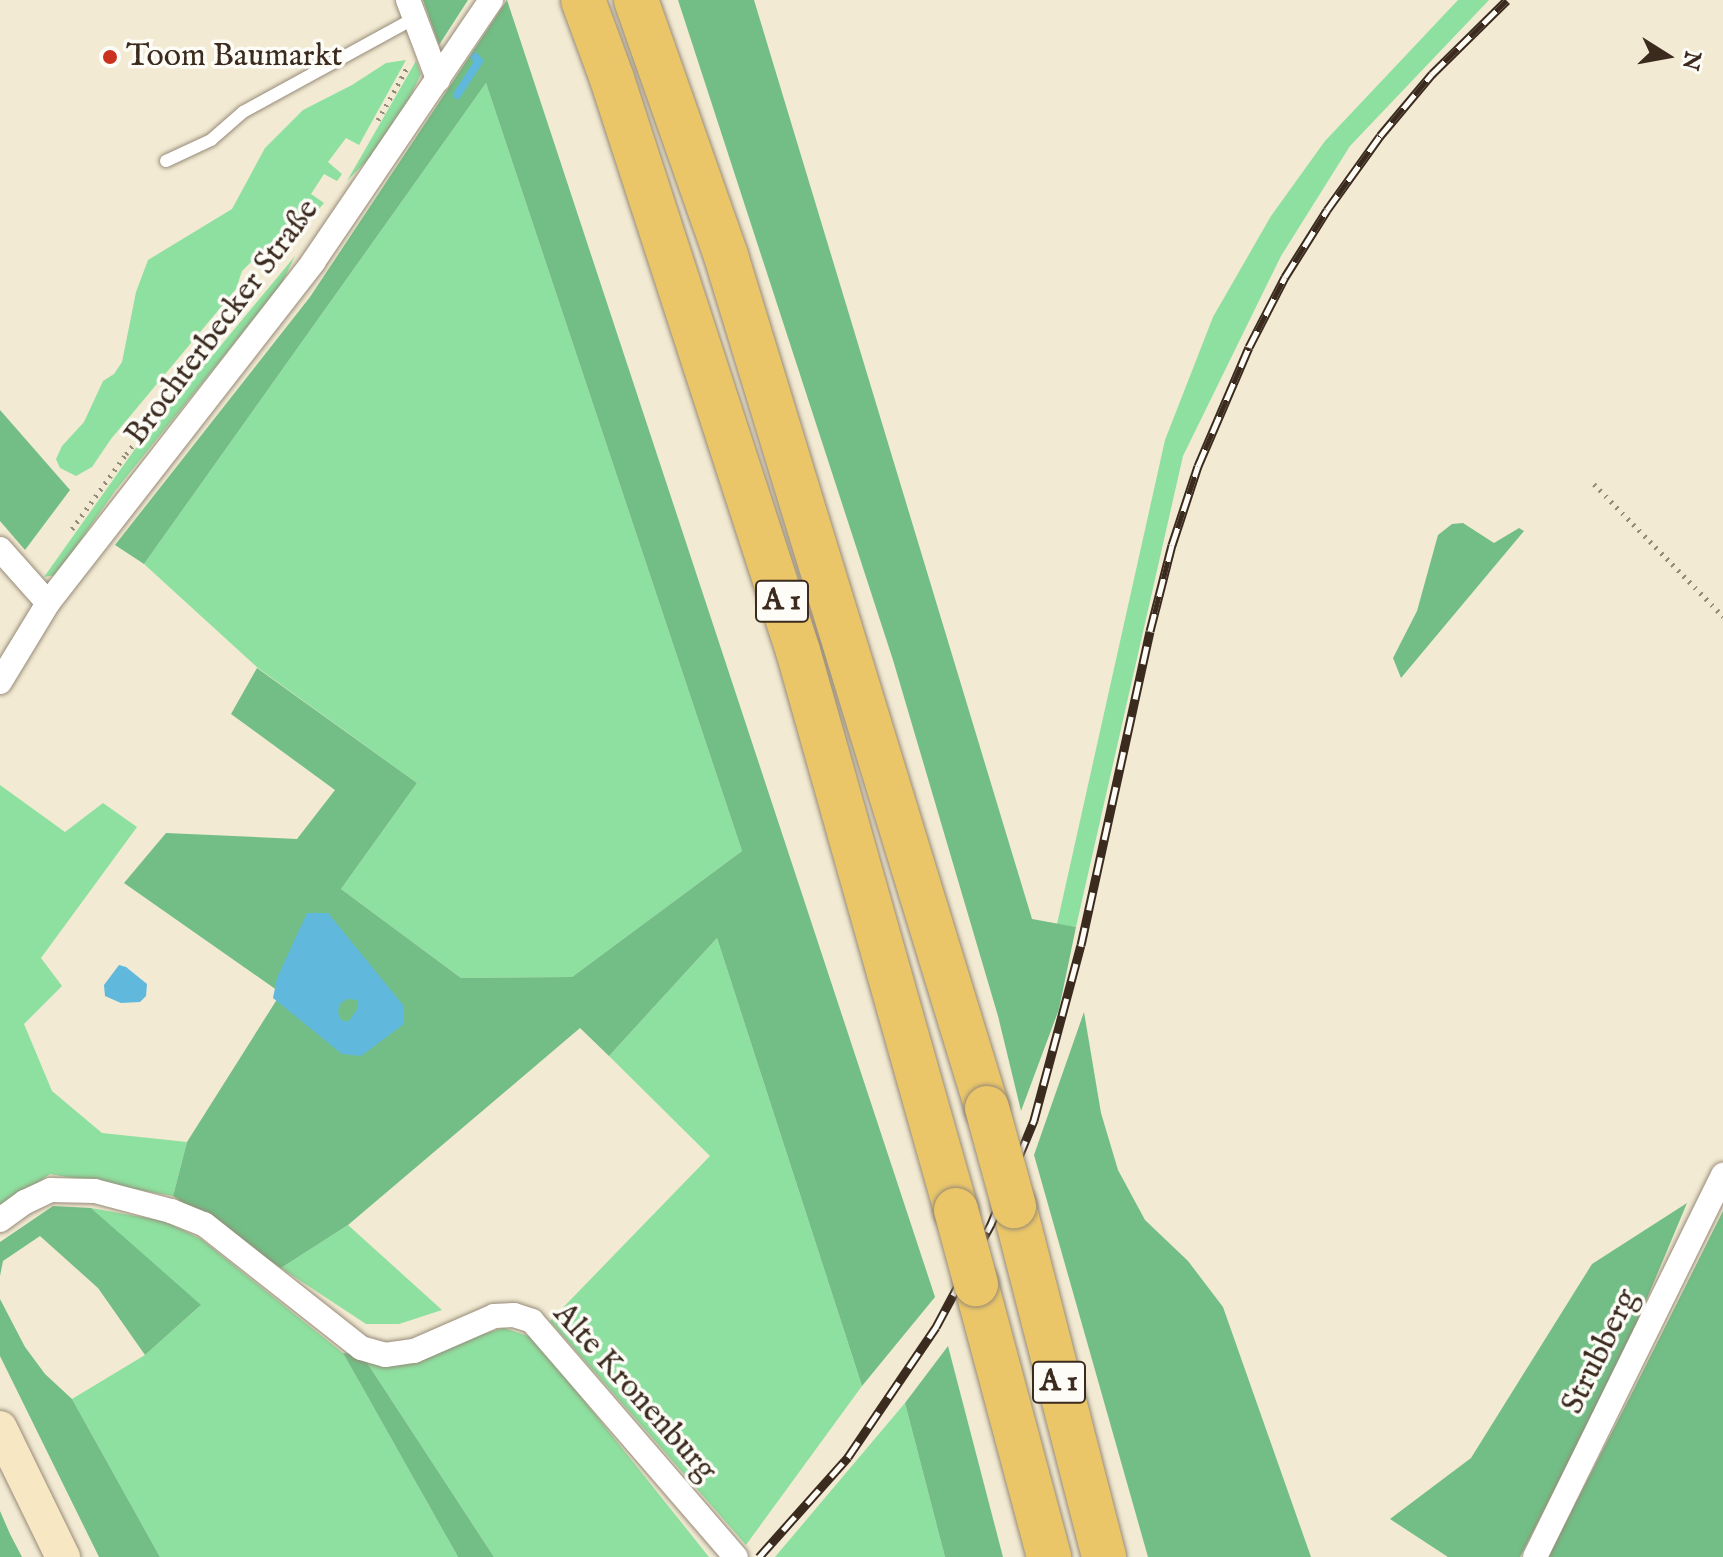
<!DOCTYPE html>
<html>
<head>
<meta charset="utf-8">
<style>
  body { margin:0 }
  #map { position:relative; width:1723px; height:1557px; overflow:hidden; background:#f2ead3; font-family:"IM FELL English",serif }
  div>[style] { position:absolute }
  .green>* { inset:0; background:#8ee0a0 }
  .forest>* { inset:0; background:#72be86 }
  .water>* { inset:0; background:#60b8dd }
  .stream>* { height:8px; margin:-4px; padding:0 4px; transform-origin:4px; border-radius:4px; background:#60b8dd }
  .path>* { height:5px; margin-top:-2.5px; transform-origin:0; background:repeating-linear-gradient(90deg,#968a78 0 2px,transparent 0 8px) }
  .roads { filter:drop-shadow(0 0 2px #968a78) drop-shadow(0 0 2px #968a78) }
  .lane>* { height:12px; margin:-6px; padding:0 6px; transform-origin:6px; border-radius:6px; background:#fff }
  .street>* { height:24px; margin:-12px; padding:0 12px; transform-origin:12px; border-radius:12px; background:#fff }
  .secondary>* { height:34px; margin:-17px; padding:0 17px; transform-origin:17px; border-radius:17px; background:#f7e8c3 }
  .highway>* { height:44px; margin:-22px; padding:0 22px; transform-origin:22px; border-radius:22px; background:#eac669 }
  .rail>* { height:9px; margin-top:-4.5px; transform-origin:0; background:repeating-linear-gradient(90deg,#fdfcf7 0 18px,#3b2a1e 0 36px); box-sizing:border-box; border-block:2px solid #3b2a1e }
  .bridges { filter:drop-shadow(0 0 2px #968a78) drop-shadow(0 0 2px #968a78) }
  .highway-bridge>* { height:44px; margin:-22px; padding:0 22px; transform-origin:22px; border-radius:22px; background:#eac669 }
  .dots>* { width:22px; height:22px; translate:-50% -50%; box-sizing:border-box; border:4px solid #fdfcf7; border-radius:50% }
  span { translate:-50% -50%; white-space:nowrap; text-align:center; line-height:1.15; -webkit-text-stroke:7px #fdfcf7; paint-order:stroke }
  .shield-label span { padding:2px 6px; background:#fdfcf7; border:2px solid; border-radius:6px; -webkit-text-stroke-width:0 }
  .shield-label { font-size:30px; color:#3b2a1e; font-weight:700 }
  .poi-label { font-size:32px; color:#3b2a1e }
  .left { translate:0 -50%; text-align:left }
  .street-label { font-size:32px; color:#3b2a1e }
  .north { position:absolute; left:1627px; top:16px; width:80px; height:80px; -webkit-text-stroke:6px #fdfcf7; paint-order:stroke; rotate:101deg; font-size:22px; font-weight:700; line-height:32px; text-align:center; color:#3b2a1e }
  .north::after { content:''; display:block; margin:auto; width:28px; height:36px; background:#3b2a1e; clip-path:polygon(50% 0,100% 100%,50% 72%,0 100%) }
</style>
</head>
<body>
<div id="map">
  <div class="green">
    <div style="clip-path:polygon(1458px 0,1489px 0,1350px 146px,1281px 256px,1183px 456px,1076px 927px,1057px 924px,1165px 440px,1213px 317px,1271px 216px,1325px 141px)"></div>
    <div style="clip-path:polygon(406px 60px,359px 145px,346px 138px,328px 162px,342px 174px,337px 181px,324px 174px,311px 194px,324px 203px,300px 231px,292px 226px,280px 234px,242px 271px,236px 289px,111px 439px,92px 467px,76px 476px,60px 468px,56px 459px,62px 446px,84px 422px,103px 381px,114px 374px,122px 362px,136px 292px,148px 260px,232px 209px,265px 148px,303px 110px,352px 85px,386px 63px)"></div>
    <div style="clip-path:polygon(416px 61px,421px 74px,409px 99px,377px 150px,347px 181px)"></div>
    <div style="clip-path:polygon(486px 83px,742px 851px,572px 977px,461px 978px,341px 889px,417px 783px,258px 668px,144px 564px)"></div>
    <div style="clip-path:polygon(295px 256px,281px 285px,115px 491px,56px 575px,44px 577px,135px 449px)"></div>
    <div style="clip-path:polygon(0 785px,65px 832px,103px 803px,137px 827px,41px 958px,62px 986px,24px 1024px,52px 1091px,102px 1133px,187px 1142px,173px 1196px,50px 1174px,0 1210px)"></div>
    <div style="clip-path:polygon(717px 938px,862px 1386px,746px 1545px,550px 1321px,710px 1156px,609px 1056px)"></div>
    <div style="clip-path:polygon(91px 1208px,164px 1221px,201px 1239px,343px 1353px,458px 1557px,160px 1557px,72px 1399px,145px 1355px,200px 1306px)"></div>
    <div style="clip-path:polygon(348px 1225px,442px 1310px,399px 1324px,366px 1324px,281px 1268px)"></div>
    <div style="clip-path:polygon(504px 1328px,534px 1338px,709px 1557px,494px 1557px,362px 1355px,472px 1337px)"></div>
    <div style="clip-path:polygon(905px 1403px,945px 1557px,775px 1557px)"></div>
  </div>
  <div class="forest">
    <div style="clip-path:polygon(423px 0,468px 0,439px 45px)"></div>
    <div style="clip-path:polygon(507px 0,935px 1297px,862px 1386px,717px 938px,609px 1056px,580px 1028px,348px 1225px,281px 1268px,173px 1196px,187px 1142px,281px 993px,124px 883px,166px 833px,297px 839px,335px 790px,231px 714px,257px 668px,417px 783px,341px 889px,461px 978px,572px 977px,742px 851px,486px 83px,144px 564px,115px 545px,310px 297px)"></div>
    <div style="clip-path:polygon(678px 0,754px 0,1032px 919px,1076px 927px,1059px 1009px,1021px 1111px,998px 1016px,893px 660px)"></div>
    <div style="clip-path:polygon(0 410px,70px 490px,25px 550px,0 521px)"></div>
    <div style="clip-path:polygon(1463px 523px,1494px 543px,1519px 528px,1524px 531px,1401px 678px,1393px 658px,1417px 611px,1438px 535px,1452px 524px)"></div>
    <div style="clip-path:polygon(1084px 1012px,1101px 1113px,1118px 1170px,1145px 1220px,1188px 1261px,1223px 1307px,1311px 1557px,1148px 1557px,1034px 1155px)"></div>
    <div style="clip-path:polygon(1687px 1203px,1622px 1358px,1520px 1557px,1448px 1557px,1390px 1519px,1471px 1458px,1592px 1264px)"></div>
    <div style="clip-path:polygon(53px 1206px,91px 1208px,201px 1305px,145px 1355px,98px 1288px,40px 1236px,3px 1261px,0 1276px,0 1242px)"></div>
    <div style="clip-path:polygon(1723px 1211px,1723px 1557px,1548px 1557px,1633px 1391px)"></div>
    <div style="clip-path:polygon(0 1299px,25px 1347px,45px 1374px,72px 1399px,160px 1557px,99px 1557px,0 1356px)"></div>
    <div style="clip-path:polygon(948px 1346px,1003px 1557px,945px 1557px,905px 1403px)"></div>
    <div style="clip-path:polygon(343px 1353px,362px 1355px,494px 1557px,458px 1557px)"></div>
    <div style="clip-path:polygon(0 1511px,10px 1534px,22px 1557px,0 1557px)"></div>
  </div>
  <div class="water">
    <div style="clip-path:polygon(evenodd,307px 913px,328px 913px,403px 1005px,404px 1024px,361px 1056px,342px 1054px,273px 998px,277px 978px,307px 913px,347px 999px,357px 1000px,358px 1008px,348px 1022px,340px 1019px,338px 1011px,340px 1004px,347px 999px)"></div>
    <div style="clip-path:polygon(119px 965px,126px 967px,147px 984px,146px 996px,140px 1002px,121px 1003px,105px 996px,104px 985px)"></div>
  </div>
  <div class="stream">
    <div style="left:457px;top:95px;width:40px;rotate:-57.1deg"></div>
    <div style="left:479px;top:61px;width:6px;rotate:-135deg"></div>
  </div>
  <div class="path">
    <div style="left:378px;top:120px;width:62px;rotate:-60.9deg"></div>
    <div style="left:1594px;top:484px;width:185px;rotate:45.7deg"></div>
    <div style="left:72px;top:529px;width:92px;rotate:-54.2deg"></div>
    <div style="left:126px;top:454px;width:166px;rotate:-51.1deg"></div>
  </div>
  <div class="roads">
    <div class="lane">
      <div style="left:166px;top:161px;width:50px;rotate:-25deg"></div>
      <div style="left:211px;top:140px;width:43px;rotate:-41.2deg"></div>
      <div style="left:243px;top:112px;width:196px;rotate:-28.7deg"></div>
    </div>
    <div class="street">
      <div style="left:408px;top:0;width:85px;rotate:69.2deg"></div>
      <div style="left:0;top:549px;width:72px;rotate:48.4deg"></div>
      <div style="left:0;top:682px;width:92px;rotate:-58.7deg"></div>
      <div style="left:48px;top:603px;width:432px;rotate:-52.1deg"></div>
      <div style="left:313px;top:262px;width:317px;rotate:-55.8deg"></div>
      <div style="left:0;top:1220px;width:31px;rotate:-36deg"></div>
      <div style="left:25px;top:1202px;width:29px;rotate:-25deg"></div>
      <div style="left:51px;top:1190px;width:44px;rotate:1.3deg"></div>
      <div style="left:95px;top:1191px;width:79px;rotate:14.7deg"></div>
      <div style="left:171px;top:1211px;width:35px;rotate:22deg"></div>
      <div style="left:204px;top:1224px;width:200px;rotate:38.3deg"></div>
      <div style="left:361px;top:1348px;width:25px;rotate:16deg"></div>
      <div style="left:385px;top:1355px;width:29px;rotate:-8deg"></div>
      <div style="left:414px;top:1351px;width:87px;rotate:-23.6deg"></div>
      <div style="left:494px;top:1316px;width:20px;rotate:-3deg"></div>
      <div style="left:514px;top:1315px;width:19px;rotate:18deg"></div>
      <div style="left:532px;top:1321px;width:312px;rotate:49.2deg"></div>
      <div style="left:1535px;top:1557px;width:426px;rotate:-63.8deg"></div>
    </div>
    <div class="secondary">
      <div style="left:0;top:1428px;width:144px;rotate:64deg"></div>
    </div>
    <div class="highway">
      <div style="left:583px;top:0;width:84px;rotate:69.8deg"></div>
      <div style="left:612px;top:79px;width:601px;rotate:71.99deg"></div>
      <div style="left:798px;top:651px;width:581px;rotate:74.22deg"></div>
      <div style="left:636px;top:0;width:271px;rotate:70.6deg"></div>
      <div style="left:726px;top:256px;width:891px;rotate:72.97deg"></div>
      <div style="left:1014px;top:1206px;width:362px;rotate:75.6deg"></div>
      <div style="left:976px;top:1284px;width:283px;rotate:75deg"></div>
    </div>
  </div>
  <div class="rail">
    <div style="left:759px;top:1557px;width:134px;rotate:-48.3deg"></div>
    <div style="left:848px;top:1457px;width:157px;rotate:-55.9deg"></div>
    <div style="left:936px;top:1327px;width:117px;rotate:-61.9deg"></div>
    <div style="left:991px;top:1224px;width:113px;rotate:-67.5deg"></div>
    <div style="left:1034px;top:1120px;width:181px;rotate:-75deg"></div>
    <div style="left:1081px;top:945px;width:321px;rotate:-77.6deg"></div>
    <div style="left:1150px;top:631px;width:89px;rotate:-75.7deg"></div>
    <div style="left:1172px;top:545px;width:83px;rotate:-71.8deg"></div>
    <div style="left:1198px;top:466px;width:129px;rotate:-66.8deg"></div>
    <div style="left:1249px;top:347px;width:79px;rotate:-62.8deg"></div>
    <div style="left:1285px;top:277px;width:79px;rotate:-57.9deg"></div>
    <div style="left:1327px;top:210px;width:91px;rotate:-54.4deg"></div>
    <div style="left:1380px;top:136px;width:81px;rotate:-50deg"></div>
    <div style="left:1432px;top:74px;width:105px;rotate:-44.6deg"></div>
  </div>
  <div class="bridges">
    <div class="highway-bridge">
      <div style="left:987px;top:1108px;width:102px;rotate:74.6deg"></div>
      <div style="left:956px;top:1210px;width:77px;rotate:74.9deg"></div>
    </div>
  </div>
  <div class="dots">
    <div style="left:110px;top:57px;background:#c8321e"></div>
  </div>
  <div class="shield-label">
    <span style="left:782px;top:601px">A 1</span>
    <span style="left:1059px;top:1382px">A 1</span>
  </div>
  <div class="poi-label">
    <span class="left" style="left:126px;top:57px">Toom Baumarkt</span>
  </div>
  <div class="street-label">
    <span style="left:223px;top:323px;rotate:-53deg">Brochterbecker Straße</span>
    <span style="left:1601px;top:1352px;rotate:-64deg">Strubberg</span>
    <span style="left:634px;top:1393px;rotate:48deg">Alte Kronenburg</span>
  </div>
  <div class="north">N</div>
</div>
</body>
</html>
